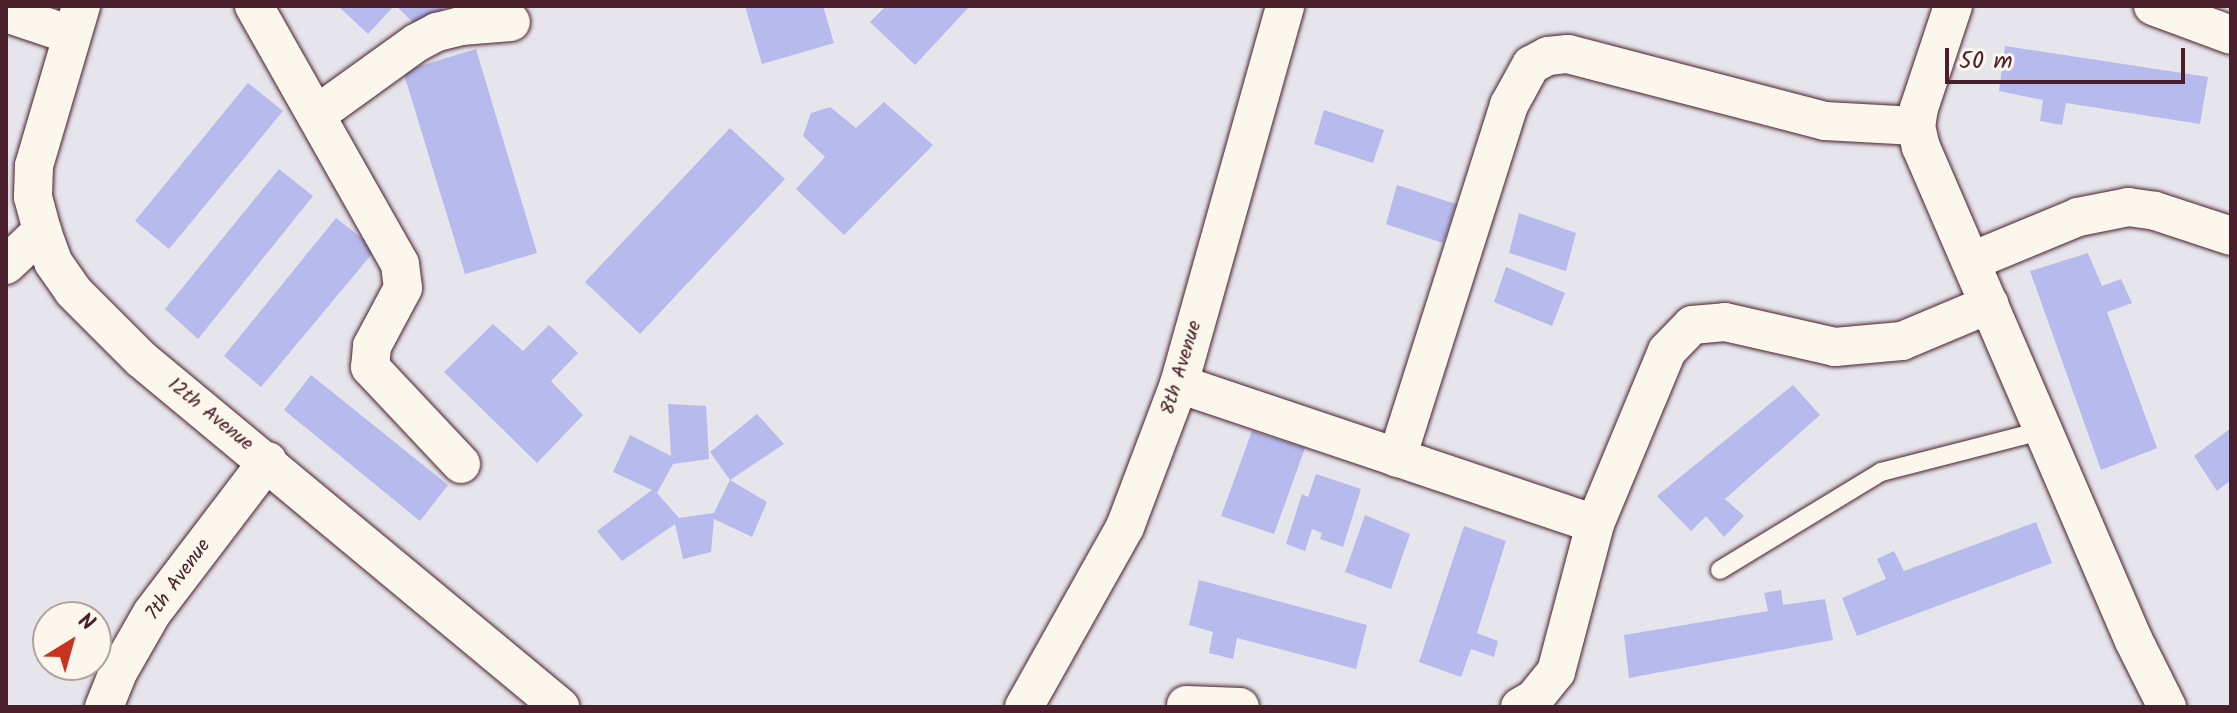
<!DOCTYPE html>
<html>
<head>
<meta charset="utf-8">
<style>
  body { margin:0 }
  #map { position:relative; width:2237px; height:713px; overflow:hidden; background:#e6e5ec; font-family:Kalam,sans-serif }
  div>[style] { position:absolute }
  .building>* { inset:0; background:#b6baec }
  .roads { filter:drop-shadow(0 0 2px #4a1f2b) drop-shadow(0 0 2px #4a1f2b) }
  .lane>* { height:18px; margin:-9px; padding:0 9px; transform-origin:9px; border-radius:9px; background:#fbf7ec }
  .street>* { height:38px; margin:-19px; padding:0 19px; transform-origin:19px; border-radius:19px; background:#fbf7ec }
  span { translate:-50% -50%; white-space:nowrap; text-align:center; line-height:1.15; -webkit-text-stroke:6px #fbf7ec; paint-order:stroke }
  .street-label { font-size:20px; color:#4a1f2b }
  .frame { position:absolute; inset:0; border:8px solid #4a1f2b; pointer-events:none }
  .north { position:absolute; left:32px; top:601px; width:80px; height:80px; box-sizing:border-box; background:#fbf7ec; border:2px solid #b4a19f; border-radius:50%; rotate:37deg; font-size:22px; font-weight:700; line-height:32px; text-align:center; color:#4a1f2b }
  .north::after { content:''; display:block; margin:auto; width:28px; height:36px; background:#c8321e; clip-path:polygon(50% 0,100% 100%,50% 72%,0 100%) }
  .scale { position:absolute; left:1945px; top:48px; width:240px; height:36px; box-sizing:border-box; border:4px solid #4a1f2b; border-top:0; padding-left:10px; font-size:24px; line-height:28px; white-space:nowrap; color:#4a1f2b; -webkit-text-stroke:6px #fbf7ec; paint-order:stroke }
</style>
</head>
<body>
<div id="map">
  <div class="building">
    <div style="clip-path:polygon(338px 6px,394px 6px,368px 34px)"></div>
    <div style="clip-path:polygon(396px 6px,443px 6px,439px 20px,417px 26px)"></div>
    <div style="clip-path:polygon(745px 6px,823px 6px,834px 43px,762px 64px)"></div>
    <div style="clip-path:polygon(886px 6px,970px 6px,915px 65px,870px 22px)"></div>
    <div style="clip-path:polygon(2005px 46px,2208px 77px,2200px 124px,2066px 103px,2062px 125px,2040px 121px,2043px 100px,1999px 91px)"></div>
    <div style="clip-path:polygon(476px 49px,537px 253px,465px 274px,403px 71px)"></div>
    <div style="clip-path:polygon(248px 83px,283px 111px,169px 249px,135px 221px)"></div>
    <div style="clip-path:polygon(884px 102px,933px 145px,844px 235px,796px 189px,825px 157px,803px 136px,811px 113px,830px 107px,856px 128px)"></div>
    <div style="clip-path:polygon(1324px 110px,1384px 130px,1373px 163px,1314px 144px)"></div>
    <div style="clip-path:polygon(730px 128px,785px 179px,640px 334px,585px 282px)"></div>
    <div style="clip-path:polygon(279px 169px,313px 196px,198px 339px,165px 309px)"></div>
    <div style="clip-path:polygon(1397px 185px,1456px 204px,1443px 243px,1386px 224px)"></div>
    <div style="clip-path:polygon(1519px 213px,1576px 233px,1566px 271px,1509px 253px)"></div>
    <div style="clip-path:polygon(336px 218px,376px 249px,261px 387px,224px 356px)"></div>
    <div style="clip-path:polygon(2088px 253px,2102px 286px,2121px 279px,2132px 303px,2107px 312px,2157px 448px,2101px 470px,2030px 271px)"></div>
    <div style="clip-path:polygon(1506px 267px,1565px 293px,1552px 326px,1494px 302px)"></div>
    <div style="clip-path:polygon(493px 324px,523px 351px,549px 325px,578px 353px,551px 381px,583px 415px,537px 463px,444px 372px)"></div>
    <div style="clip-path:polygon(311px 375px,448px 485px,420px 521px,284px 410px)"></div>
    <div style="clip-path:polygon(1793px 385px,1820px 415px,1725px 499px,1744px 516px,1724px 537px,1706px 516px,1691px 531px,1657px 496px)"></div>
    <div style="clip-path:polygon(668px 404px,706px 406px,709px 459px,673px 464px,657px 493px,679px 518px,714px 513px,730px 480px,710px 452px,757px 414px,784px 444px,730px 480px,767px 502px,752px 537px,714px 519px,711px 552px,683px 559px,675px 524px,622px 561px,597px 531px,652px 490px,613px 472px,630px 435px,671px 456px)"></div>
    <div style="clip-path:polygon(2231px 428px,2231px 480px,2217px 491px,2194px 456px)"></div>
    <div style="clip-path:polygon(1252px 431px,1305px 448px,1274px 534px,1221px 516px)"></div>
    <div style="clip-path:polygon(1316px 474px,1361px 489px,1343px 547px,1320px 539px,1322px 533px,1312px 529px,1305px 551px,1286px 544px,1302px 494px,1308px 497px)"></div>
    <div style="clip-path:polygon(1365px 515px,1410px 534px,1391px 589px,1345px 572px)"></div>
    <div style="clip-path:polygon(2036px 522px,2052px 563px,1857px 636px,1842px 598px,1886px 579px,1877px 559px,1894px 551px,1904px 571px)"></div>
    <div style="clip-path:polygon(1464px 526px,1506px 541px,1477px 633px,1498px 641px,1494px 657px,1471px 649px,1461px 677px,1419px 662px)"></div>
    <div style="clip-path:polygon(1199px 580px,1367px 625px,1356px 669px,1237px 638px,1233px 659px,1209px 653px,1213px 632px,1189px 625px)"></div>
    <div style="clip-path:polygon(1781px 590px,1783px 605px,1825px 599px,1833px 640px,1629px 678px,1624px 635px,1768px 611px,1764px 593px)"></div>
  </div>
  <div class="roads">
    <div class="lane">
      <div style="left:1720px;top:570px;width:188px;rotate:-31.3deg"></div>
      <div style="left:1881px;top:472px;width:169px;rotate:-14.4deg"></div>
    </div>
    <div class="street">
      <div style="left:81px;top:6px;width:167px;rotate:106.4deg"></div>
      <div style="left:34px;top:166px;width:31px;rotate:92deg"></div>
      <div style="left:33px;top:197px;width:35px;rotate:75deg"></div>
      <div style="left:42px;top:231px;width:33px;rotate:70deg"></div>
      <div style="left:53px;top:262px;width:35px;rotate:55deg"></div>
      <div style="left:73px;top:291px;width:96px;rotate:45deg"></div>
      <div style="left:141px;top:359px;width:545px;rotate:39.71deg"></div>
      <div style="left:254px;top:6px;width:296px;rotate:60.5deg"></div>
      <div style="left:400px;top:264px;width:24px;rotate:83deg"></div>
      <div style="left:403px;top:288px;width:66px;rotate:118.1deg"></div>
      <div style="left:372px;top:346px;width:21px;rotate:95deg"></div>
      <div style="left:370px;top:367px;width:133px;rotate:46.8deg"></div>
      <div style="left:1953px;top:6px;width:108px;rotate:108.4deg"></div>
      <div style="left:1919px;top:108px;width:18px;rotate:99deg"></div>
      <div style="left:1916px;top:126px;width:22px;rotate:77deg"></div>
      <div style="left:1921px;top:147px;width:538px;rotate:66.68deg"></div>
      <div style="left:2134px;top:641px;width:74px;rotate:63.4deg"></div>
      <div style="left:2153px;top:6px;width:83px;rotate:20.4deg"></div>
      <div style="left:6px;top:13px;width:69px;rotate:18.7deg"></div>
      <div style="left:316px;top:115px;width:123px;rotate:-35.8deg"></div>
      <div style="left:416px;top:43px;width:24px;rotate:-28deg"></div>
      <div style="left:437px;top:32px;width:25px;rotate:-14deg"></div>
      <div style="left:461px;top:26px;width:50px;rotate:-4.6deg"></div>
      <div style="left:1972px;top:261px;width:115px;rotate:-22.5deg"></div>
      <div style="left:2078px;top:217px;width:51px;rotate:-11.3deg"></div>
      <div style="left:2128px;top:207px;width:27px;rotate:8deg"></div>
      <div style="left:2155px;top:211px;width:80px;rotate:18.2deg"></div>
      <div style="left:6px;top:265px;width:50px;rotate:-43.4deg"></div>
      <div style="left:1179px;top:384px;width:439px;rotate:18.6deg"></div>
      <div style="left:1595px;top:524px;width:187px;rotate:-67.4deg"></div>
      <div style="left:1667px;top:351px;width:36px;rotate:-46deg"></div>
      <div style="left:1692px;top:325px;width:33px;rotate:-5deg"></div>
      <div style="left:1725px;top:322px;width:113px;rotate:12.8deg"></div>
      <div style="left:1835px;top:347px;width:67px;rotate:-5.1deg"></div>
      <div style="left:1902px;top:341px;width:95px;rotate:-22.8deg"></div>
      <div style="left:1397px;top:458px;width:370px;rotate:-72.4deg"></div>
      <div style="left:1509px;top:105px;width:46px;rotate:-61.2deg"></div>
      <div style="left:1531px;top:65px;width:19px;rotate:-28deg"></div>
      <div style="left:1548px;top:56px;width:20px;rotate:-6deg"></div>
      <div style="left:1568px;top:54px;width:266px;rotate:14.6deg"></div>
      <div style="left:1825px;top:121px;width:91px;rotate:3.1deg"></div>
      <div style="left:1186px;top:705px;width:54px;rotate:2.1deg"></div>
      <div style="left:104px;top:707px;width:35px;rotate:-68deg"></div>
      <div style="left:117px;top:674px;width:70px;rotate:-60.2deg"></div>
      <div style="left:152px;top:613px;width:191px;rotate:-52.7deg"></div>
      <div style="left:1024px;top:707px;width:206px;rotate:-60.7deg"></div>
      <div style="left:1125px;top:527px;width:153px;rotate:-69.3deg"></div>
      <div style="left:1179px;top:384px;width:393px;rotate:-74.3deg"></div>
      <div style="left:1520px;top:707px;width:16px;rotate:-30deg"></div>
      <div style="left:1534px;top:699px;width:35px;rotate:-51deg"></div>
      <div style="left:1556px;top:672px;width:153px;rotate:-75.2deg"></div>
    </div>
  </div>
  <div class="street-label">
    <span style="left:1182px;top:368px;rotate:-73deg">8th Avenue</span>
    <span style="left:210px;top:415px;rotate:39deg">12th Avenue</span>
    <span style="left:179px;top:580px;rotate:-54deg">7th Avenue</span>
  </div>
  <div class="frame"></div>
  <div class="north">N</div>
  <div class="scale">50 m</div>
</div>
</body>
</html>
